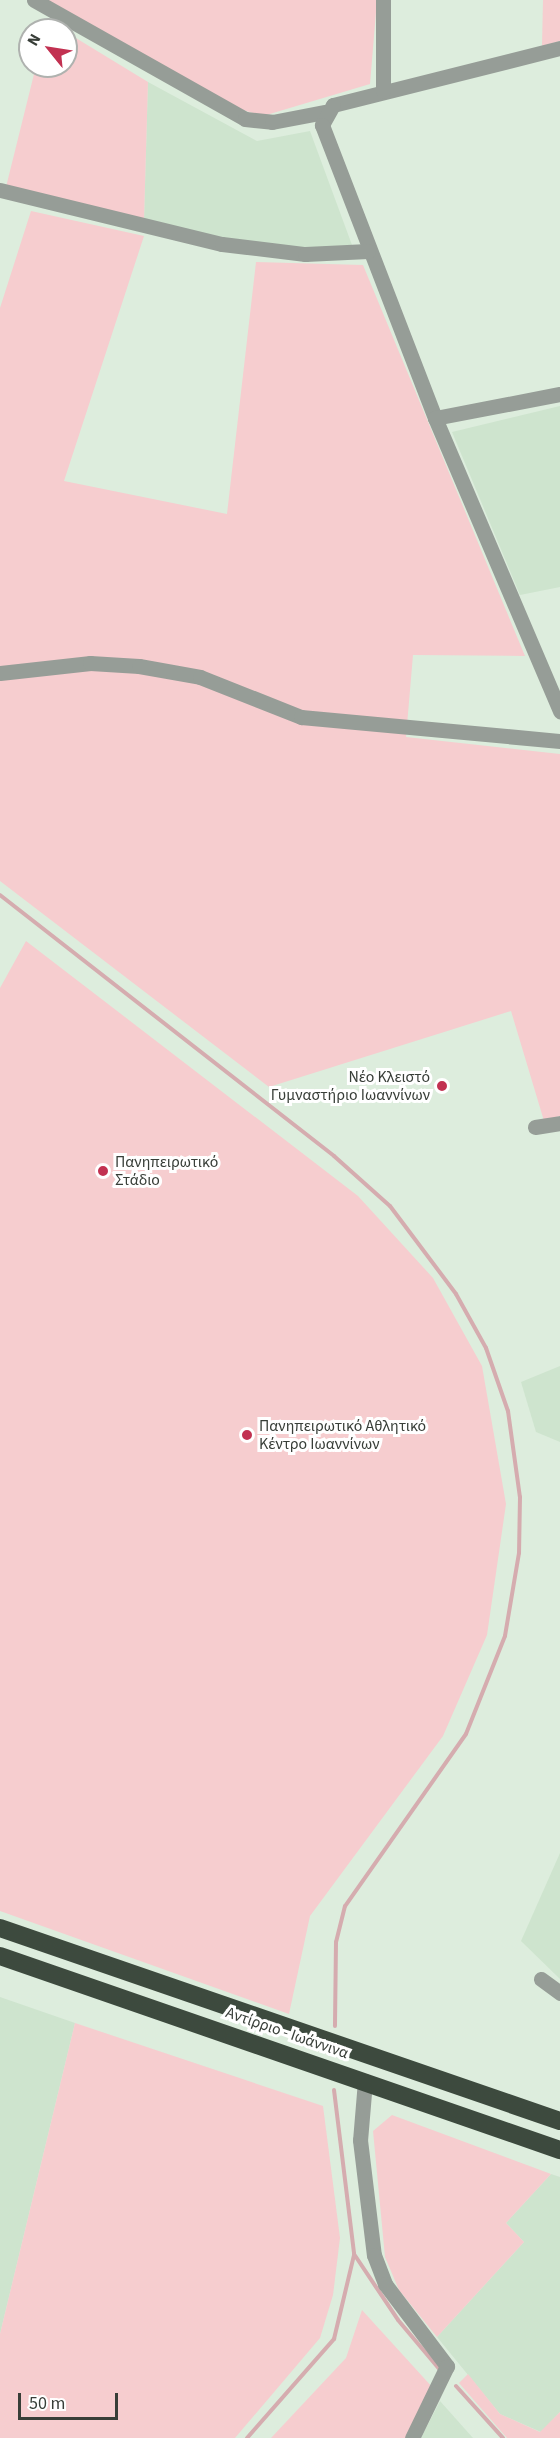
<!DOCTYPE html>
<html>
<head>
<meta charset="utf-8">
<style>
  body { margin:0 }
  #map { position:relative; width:560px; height:2438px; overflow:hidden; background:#ddeddd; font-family:"Source Sans 3",sans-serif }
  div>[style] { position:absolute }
  .built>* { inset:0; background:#cee4ce }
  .green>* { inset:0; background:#f6cdcf }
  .stream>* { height:4px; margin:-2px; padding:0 2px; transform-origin:2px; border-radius:2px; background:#d5acaf }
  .minor>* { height:15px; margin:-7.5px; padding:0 7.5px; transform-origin:7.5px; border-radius:7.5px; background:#969d97 }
  .highway>* { height:18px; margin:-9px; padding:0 9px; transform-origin:9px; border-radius:9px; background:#3d4a3e }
  .dots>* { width:16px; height:16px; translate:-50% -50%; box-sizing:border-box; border:3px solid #fff; border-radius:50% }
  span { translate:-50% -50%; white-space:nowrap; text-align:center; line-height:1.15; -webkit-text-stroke:6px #fff; paint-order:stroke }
  .poi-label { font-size:16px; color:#383e38 }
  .right { translate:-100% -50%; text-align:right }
  .left { translate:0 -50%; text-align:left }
  .street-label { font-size:16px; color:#383e38 }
  .north { position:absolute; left:18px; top:18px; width:60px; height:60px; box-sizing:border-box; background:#fff; border:2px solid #afb2af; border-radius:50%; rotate:300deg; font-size:16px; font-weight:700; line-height:24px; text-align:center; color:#383e38 }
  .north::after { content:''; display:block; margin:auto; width:21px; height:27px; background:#c23151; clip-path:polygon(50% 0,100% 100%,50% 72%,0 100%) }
  .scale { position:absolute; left:18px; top:2393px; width:100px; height:27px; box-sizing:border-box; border:3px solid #383e38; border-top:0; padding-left:8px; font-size:18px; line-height:21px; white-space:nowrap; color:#383e38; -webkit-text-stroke:4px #fff; paint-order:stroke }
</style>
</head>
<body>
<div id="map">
  <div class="built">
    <div style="clip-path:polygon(148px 82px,257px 141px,310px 131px,352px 245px,296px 249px,209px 237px,144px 220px)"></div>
    <div style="clip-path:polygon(560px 406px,560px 587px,520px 595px,452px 432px)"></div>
    <div style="clip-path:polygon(560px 1366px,560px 1442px,536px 1432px,521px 1382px)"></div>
    <div style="clip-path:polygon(560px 1853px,560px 1979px,521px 1941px)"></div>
    <div style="clip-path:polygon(0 1997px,75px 2023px,0 2334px)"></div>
    <div style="clip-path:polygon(551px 2174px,560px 2177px,560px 2412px,541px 2432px,500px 2414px,437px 2337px,524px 2242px,506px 2223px)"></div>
    <div style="clip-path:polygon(440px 2401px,473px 2438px,421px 2438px)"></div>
  </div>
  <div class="green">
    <div style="clip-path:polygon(45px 0,377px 0,370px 84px,263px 116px,230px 106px)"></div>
    <div style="clip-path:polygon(543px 0,560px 0,560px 41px,542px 46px)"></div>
    <div style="clip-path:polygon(66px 32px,148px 82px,144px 220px,6px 187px,36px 66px,66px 66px)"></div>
    <div style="clip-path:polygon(31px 211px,144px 236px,64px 481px,227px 514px,256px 262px,363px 265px,525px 656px,413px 655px,406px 737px,560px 754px,560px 1116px,544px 1121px,511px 1011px,269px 1087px,0 881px,0 308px)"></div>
    <div style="clip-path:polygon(26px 941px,358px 1196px,433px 1278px,482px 1366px,506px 1504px,487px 1635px,443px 1736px,310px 1916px,289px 2014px,0 1911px,0 988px)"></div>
    <div style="clip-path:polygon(75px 2023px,323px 2106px,340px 2238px,333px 2295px,320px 2338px,235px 2438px,0 2438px,0 2334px)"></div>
    <div style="clip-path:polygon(392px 2115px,551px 2174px,506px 2223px,524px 2242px,437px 2337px,399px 2290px,385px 2257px,373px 2131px)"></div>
    <div style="clip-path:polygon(362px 2310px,433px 2388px,407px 2438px,271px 2438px,346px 2358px)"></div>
    <div style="clip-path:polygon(468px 2374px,500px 2414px,540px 2432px,560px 2412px,560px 2438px,507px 2438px,459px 2383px)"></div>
  </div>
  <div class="stream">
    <div style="left:0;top:895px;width:424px;rotate:38deg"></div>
    <div style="left:334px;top:1156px;width:75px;rotate:41.8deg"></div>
    <div style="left:390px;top:1206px;width:110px;rotate:53.1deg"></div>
    <div style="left:456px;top:1294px;width:62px;rotate:60.9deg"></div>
    <div style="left:486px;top:1348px;width:67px;rotate:70.8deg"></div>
    <div style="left:508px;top:1411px;width:87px;rotate:82.1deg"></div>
    <div style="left:520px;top:1497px;width:56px;rotate:91deg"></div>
    <div style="left:519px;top:1553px;width:84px;rotate:99.6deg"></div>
    <div style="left:505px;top:1636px;width:105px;rotate:111.7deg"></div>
    <div style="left:466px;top:1734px;width:210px;rotate:125.1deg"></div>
    <div style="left:345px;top:1906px;width:37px;rotate:104deg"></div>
    <div style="left:336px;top:1942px;width:84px;rotate:90.7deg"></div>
    <div style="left:334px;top:2090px;width:165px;rotate:83deg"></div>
    <div style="left:354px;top:2254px;width:79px;rotate:56.3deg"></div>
    <div style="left:398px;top:2320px;width:67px;rotate:49.9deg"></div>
    <div style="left:456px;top:2386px;width:70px;rotate:47.9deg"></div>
    <div style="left:247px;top:2438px;width:132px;rotate:-48.7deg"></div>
    <div style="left:334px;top:2339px;width:86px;rotate:-76.6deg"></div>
  </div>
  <div class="minor">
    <div style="left:34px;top:0;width:242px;rotate:29.4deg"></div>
    <div style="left:245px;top:119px;width:27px;rotate:6deg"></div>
    <div style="left:272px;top:122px;width:54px;rotate:-10.7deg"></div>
    <div style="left:560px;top:48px;width:234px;rotate:165.9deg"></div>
    <div style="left:333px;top:105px;width:23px;rotate:119deg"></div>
    <div style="left:322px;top:125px;width:314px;rotate:68.9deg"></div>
    <div style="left:435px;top:418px;width:319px;rotate:66.9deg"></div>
    <div style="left:383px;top:91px;width:91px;rotate:-90deg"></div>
    <div style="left:0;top:190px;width:228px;rotate:13.7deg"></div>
    <div style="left:222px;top:244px;width:84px;rotate:6.9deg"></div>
    <div style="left:305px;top:254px;width:63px;rotate:-2.7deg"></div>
    <div style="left:435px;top:418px;width:127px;rotate:-10.9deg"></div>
    <div style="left:0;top:673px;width:91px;rotate:-6.3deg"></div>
    <div style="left:90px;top:663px;width:49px;rotate:3.5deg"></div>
    <div style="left:139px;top:666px;width:62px;rotate:10.2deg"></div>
    <div style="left:200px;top:677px;width:109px;rotate:21.6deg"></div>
    <div style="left:301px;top:717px;width:260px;rotate:5.3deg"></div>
    <div style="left:535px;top:1127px;width:25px;rotate:-9deg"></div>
    <div style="left:541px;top:1979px;width:24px;rotate:36deg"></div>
    <div style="left:365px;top:2081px;width:59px;rotate:94.8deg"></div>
    <div style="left:360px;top:2140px;width:116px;rotate:83.1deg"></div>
    <div style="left:374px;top:2255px;width:31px;rotate:69deg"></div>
    <div style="left:385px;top:2284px;width:103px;rotate:52.9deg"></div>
    <div style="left:447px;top:2366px;width:80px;rotate:115.9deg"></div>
  </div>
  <div class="highway">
    <div style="left:0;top:1928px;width:592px;rotate:19.02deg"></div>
    <div style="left:0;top:1956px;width:593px;rotate:19.11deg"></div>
  </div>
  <div class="dots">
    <div style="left:442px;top:1086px;background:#c23151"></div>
    <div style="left:103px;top:1171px;background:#c23151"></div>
    <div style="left:247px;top:1435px;background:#c23151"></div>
  </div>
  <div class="poi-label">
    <span class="right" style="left:430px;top:1086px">Νέο Κλειστό<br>Γυμναστήριο Ιωαννίνων</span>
    <span class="left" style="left:115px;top:1171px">Πανηπειρωτικό<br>Στάδιο</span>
    <span class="left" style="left:259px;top:1435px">Πανηπειρωτικό Αθλητικό<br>Κέντρο Ιωαννίνων</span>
  </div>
  <div class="street-label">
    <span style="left:287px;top:2033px;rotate:19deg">Αντίρριο - Ιωάννινα</span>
  </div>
  <div class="north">N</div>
  <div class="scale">50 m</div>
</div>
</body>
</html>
